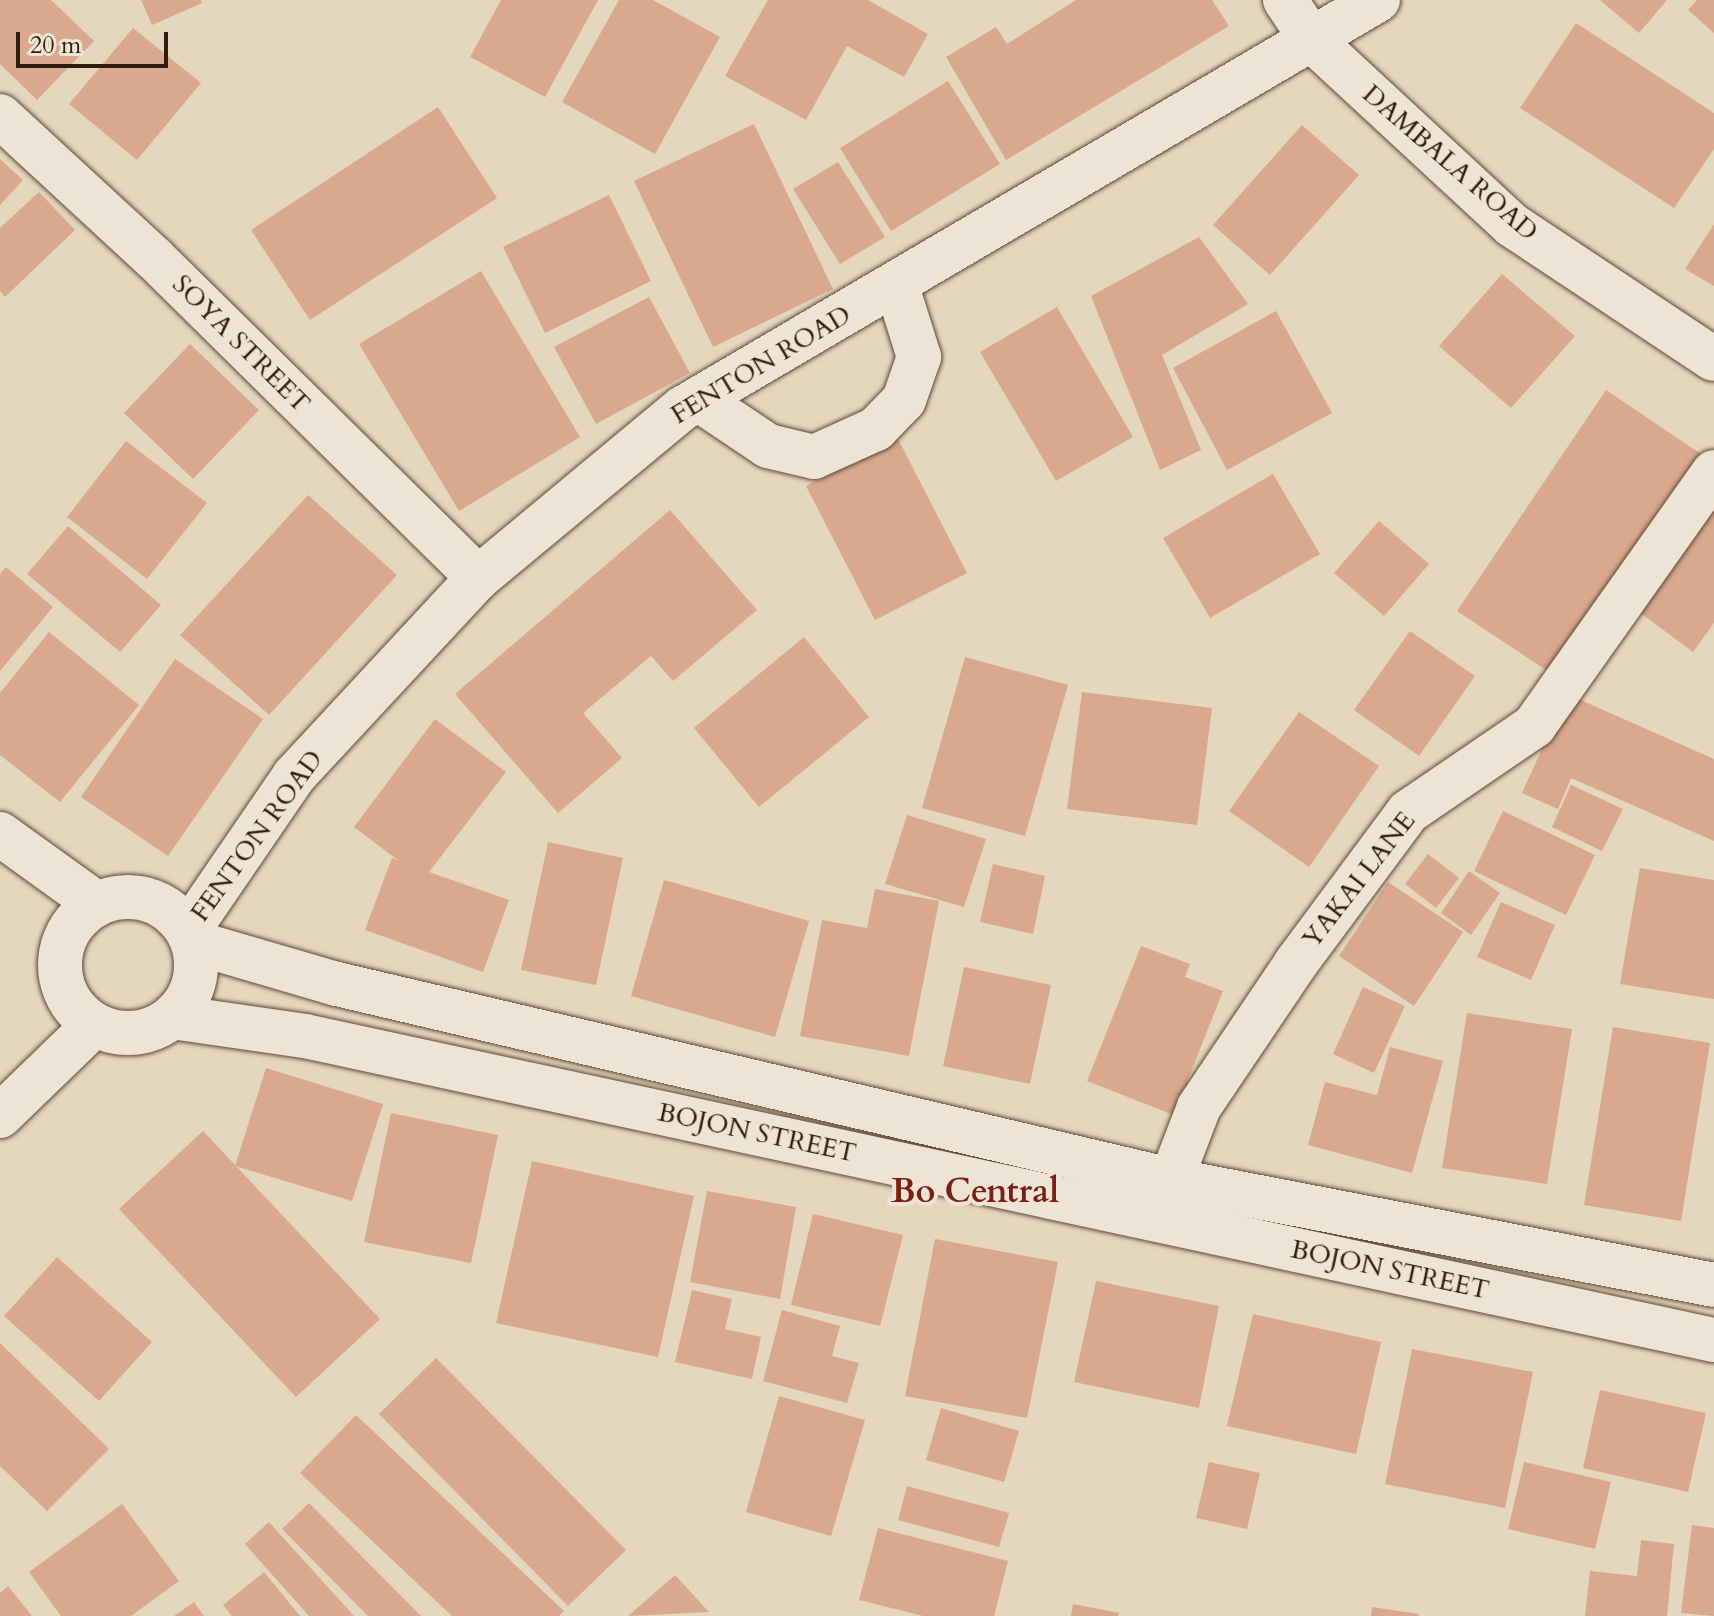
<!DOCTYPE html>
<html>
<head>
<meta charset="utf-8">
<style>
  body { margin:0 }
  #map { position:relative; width:1714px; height:1616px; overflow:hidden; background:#e5d6be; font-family:Cardo,serif }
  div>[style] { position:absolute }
  .building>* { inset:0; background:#daa88d }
  .roads { filter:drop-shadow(0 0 2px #5c4a37) drop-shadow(0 0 2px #5c4a37) }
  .minor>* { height:44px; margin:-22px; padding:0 22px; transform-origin:22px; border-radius:22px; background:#eee4d5 }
  .minor>.ring { margin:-22px; padding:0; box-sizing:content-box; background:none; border:44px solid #eee4d5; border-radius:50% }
  span { translate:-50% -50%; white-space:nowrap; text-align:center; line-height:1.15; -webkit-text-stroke:8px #eee4d5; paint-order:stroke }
  .street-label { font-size:26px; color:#2f1c0a }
  .district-label { font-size:34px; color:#7a1f14; font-weight:700 }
  .scale { position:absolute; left:16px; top:32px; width:152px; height:36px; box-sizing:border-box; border:4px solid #2f1c0a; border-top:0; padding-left:10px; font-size:24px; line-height:28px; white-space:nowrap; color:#2f1c0a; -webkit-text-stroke:6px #eee4d5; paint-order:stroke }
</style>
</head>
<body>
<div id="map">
  <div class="building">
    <div style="clip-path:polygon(0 0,51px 0,94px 41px,37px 100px,0 64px)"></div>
    <div style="clip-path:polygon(141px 0,201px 0,202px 3px,152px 25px)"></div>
    <div style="clip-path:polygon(501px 0,598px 0,545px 97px,470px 57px)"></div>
    <div style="clip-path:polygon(619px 0,653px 0,720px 37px,655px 154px,562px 102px)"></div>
    <div style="clip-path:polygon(768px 0,868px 0,928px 34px,904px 77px,847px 46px,806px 120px,725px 76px)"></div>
    <div style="clip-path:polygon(1076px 0,1212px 0,1229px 26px,1006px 160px,946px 57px,996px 27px,1007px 44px)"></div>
    <div style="clip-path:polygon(1600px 0,1667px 0,1639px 33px)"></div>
    <div style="clip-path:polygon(1697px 0,1714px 0,1714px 33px,1688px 10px)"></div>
    <div style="clip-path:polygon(1576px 23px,1714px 113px,1714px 149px,1674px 208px,1520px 108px)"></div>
    <div style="clip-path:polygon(133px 28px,201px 83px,137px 160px,69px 104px)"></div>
    <div style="clip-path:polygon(948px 81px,1000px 164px,891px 231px,840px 148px)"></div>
    <div style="clip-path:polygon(438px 107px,497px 198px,310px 320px,251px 230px)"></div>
    <div style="clip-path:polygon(754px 124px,833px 289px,713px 347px,634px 181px)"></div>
    <div style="clip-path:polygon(1302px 125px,1359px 175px,1270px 275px,1213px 225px)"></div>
    <div style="clip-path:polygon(0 159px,23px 180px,0 205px)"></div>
    <div style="clip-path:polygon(838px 162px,885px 237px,840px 264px,793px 189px)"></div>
    <div style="clip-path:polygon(39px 192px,75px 230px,5px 297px,0 291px,0 228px)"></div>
    <div style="clip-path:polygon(609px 195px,651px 281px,545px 333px,503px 247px)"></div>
    <div style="clip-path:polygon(1714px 224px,1714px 286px,1685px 269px)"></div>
    <div style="clip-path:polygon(1199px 237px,1248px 304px,1162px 355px,1201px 450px,1160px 470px,1091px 296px)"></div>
    <div style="clip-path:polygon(481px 271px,580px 437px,459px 511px,359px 344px)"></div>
    <div style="clip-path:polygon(1502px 274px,1575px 336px,1511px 408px,1439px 346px)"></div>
    <div style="clip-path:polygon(649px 297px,690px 373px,596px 424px,554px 347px)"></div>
    <div style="clip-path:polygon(1057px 307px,1133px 437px,1056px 481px,980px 352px)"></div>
    <div style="clip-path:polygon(1276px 311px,1332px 413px,1227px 470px,1173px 368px)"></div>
    <div style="clip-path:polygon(190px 344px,259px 410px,193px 479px,124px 413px)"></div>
    <div style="clip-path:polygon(1606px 390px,1704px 456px,1555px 676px,1457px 611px)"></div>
    <div style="clip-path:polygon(898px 439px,967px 573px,875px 620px,806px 486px)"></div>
    <div style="clip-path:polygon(126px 441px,207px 503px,147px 579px,67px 517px)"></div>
    <div style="clip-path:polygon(1273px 474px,1320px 554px,1210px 618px,1163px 538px)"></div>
    <div style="clip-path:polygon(1714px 484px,1714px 623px,1693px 652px,1627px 603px)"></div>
    <div style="clip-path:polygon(308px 495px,397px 575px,269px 715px,180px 635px)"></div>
    <div style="clip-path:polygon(670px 510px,757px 610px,673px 681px,651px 656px,583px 713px,622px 758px,558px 813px,455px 694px)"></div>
    <div style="clip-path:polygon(1379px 521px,1429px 564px,1384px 616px,1334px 573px)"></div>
    <div style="clip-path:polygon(68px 526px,161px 605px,120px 652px,27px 574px)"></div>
    <div style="clip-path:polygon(6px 567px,53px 607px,0 671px,0 574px)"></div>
    <div style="clip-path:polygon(1410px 631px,1475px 676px,1419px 756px,1354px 710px)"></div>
    <div style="clip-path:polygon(49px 632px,139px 705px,60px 802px,0 755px,0 693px)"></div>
    <div style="clip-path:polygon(804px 637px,869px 717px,759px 807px,694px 728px)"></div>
    <div style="clip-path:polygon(965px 657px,1068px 685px,1025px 836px,922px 808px)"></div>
    <div style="clip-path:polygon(175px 659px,263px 719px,168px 856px,81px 797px)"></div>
    <div style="clip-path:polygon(1082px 692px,1212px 708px,1197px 825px,1067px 809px)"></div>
    <div style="clip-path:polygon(1567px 694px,1714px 759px,1714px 841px,1571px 778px,1558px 809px,1522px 793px)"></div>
    <div style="clip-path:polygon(1299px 712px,1379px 766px,1309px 867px,1229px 811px)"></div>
    <div style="clip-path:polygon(435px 719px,506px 772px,429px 872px,509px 900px,483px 972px,365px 930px,392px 858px,399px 861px,354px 827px)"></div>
    <div style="clip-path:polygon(1571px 785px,1623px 809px,1602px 851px,1552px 827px)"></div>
    <div style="clip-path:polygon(1503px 811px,1595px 855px,1566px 915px,1474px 871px)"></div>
    <div style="clip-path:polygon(907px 815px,986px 839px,964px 907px,885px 884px)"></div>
    <div style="clip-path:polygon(548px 842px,623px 858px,596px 985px,521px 970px)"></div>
    <div style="clip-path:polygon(1428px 854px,1459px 878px,1436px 908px,1405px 884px)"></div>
    <div style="clip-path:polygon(993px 864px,1045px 876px,1033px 934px,980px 922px)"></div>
    <div style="clip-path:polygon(1640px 868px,1714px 880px,1714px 999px,1620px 984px)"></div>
    <div style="clip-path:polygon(1469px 871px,1500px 893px,1471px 935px,1441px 913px)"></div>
    <div style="clip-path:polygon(664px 880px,809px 921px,775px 1037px,631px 996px)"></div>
    <div style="clip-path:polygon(1388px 882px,1463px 932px,1414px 1006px,1339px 956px)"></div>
    <div style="clip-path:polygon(875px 889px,939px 901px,909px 1056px,800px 1036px,822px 920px,867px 928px)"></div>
    <div style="clip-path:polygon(1501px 902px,1555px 925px,1531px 980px,1477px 957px)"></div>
    <div style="clip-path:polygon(1141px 946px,1190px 964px,1185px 977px,1223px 991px,1187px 1082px,1197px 1085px,1184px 1119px,1087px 1081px)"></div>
    <div style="clip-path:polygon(964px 967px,1051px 985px,1030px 1084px,943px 1066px)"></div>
    <div style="clip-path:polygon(1363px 987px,1405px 1006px,1374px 1073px,1333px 1054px)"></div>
    <div style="clip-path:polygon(1467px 1013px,1572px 1029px,1547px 1184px,1442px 1168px)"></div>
    <div style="clip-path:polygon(1613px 1027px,1710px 1043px,1681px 1221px,1584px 1205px)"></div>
    <div style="clip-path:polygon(1390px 1047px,1443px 1061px,1412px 1173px,1308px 1145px,1325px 1082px,1377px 1095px)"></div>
    <div style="clip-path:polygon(266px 1068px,383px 1104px,352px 1201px,235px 1166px)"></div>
    <div style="clip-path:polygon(391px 1113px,498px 1135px,471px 1263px,364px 1242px)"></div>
    <div style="clip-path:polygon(203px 1131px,380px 1319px,296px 1397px,119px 1209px)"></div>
    <div style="clip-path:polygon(532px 1161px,694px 1196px,658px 1357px,496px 1323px)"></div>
    <div style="clip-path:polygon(707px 1191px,796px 1207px,780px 1299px,690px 1282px)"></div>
    <div style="clip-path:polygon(813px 1214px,903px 1235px,880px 1326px,791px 1305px)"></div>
    <div style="clip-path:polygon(935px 1239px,1058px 1262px,1027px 1418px,905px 1396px)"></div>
    <div style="clip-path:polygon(57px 1257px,152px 1342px,99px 1401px,4px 1316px)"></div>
    <div style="clip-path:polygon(1096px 1281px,1219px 1306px,1199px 1408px,1074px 1382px)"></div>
    <div style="clip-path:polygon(692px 1290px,732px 1299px,725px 1329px,761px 1337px,752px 1379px,675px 1362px)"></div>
    <div style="clip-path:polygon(782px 1310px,840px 1326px,832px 1356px,859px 1363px,847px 1403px,763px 1381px)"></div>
    <div style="clip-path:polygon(1253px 1314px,1381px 1342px,1356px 1454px,1227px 1426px)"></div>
    <div style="clip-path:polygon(0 1343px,109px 1449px,47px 1511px,0 1466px)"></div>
    <div style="clip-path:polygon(1412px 1349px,1533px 1372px,1505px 1508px,1385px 1484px)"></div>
    <div style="clip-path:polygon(436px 1358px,626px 1550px,568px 1606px,379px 1414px)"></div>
    <div style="clip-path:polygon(1600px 1390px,1706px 1413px,1688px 1492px,1583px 1468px)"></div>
    <div style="clip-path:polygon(779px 1396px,865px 1420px,831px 1536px,746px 1512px)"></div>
    <div style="clip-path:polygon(941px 1408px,1019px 1431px,1004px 1482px,926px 1460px)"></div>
    <div style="clip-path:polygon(356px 1415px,564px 1611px,559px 1616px,452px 1616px,300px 1473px)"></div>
    <div style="clip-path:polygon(1209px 1462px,1260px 1473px,1247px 1529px,1196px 1518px)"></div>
    <div style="clip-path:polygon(1524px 1462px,1611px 1482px,1595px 1549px,1508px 1529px)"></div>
    <div style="clip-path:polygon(907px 1486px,1009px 1513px,999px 1547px,898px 1520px)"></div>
    <div style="clip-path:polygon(309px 1503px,421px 1616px,368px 1616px,282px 1529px)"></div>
    <div style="clip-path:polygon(122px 1504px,179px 1581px,131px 1616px,61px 1616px,29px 1572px)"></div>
    <div style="clip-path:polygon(269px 1522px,354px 1616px,309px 1616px,245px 1544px)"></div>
    <div style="clip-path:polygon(1692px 1525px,1714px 1528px,1714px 1616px,1681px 1613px)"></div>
    <div style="clip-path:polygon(878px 1528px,1008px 1561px,994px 1616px,923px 1616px,859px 1600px)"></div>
    <div style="clip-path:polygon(1641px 1540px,1674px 1544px,1667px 1616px,1585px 1616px,1590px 1571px,1637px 1576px)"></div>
    <div style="clip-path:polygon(264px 1572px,300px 1616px,232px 1616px,223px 1605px)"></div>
    <div style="clip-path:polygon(675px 1575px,709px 1612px,628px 1616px)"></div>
    <div style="clip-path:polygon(8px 1586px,32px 1616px,0 1616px,0 1593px)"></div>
    <div style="clip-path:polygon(194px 1602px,204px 1616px,174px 1616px)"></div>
    <div style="clip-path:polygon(1073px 1604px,1119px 1613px,1118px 1616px,1071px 1616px)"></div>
    <div style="clip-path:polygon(1372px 1607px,1419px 1614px,1419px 1616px,1371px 1616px)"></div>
  </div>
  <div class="roads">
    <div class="minor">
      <div style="left:1285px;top:0;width:47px;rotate:56.3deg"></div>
      <div style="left:1311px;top:39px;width:274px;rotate:42.8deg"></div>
      <div style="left:1512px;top:225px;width:242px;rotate:33.6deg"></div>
      <div style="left:0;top:116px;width:208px;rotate:42.7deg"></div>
      <div style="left:153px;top:257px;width:457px;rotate:44.6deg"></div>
      <div style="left:698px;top:399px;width:84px;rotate:33.9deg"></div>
      <div style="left:768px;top:446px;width:47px;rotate:13.4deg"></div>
      <div style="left:814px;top:457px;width:68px;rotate:-24.3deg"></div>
      <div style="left:876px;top:429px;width:40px;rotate:-46deg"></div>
      <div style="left:904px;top:400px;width:46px;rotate:-70.8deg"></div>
      <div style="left:919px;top:357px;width:77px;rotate:-107.3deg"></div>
      <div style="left:0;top:834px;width:120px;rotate:35.8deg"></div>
      <div class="ring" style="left:60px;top:897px;width:92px;height:92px"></div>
      <div style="left:188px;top:931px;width:188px;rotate:-55.6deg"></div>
      <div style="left:294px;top:776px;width:270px;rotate:-47.1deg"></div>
      <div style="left:478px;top:578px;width:266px;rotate:-39.7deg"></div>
      <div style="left:683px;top:408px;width:806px;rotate:-30.42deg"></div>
      <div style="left:193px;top:942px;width:150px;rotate:16.3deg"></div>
      <div style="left:337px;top:984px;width:857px;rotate:13.23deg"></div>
      <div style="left:1171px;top:1180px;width:553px;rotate:10.94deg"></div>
      <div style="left:173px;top:1017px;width:133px;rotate:8.2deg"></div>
      <div style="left:305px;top:1036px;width:1441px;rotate:12.18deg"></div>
      <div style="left:0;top:1116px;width:131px;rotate:-44.1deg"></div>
      <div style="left:1171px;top:1180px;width:78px;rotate:-69deg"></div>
      <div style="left:1199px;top:1107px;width:174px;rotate:-56deg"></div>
      <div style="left:1296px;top:963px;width:188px;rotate:-53.4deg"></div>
      <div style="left:1408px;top:812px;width:153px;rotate:-34.3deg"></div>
      <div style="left:1534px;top:726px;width:311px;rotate:-54.7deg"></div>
    </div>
  </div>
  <div class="street-label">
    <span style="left:1450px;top:163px;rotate:41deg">DAMBALA ROAD</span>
    <span style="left:241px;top:344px;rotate:45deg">SOYA STREET</span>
    <span style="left:761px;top:365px;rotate:-31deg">FENTON ROAD</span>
    <span style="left:257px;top:836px;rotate:-54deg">FENTON ROAD</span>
    <span style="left:1359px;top:880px;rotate:-52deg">YAKAI LANE</span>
    <span style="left:757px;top:1133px;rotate:12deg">BOJON STREET</span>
    <span style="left:1390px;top:1270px;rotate:12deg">BOJON STREET</span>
  </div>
  <div class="district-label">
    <span style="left:975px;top:1192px">Bo Central</span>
  </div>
  <div class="scale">20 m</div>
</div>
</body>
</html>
